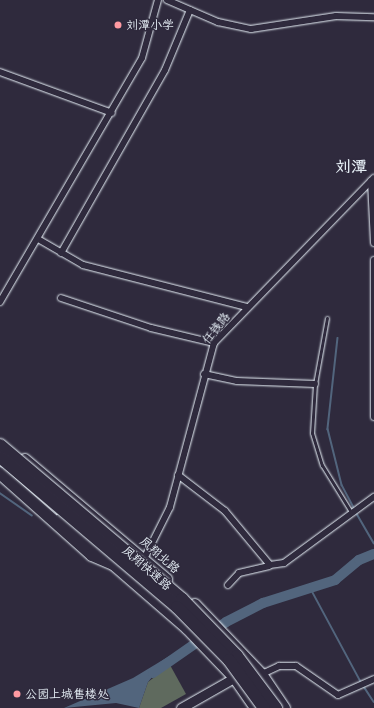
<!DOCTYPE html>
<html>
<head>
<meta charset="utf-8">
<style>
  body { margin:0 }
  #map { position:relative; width:374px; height:708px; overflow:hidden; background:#2f2a3d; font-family:"Playpen Sans","LXGW WenKai TC",sans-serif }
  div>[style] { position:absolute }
  .green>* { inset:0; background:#5f6a5e }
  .water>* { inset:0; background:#52657d }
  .stream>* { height:1.5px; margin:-0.75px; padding:0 0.75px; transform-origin:0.75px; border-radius:0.75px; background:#52657d }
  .river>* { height:10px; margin:-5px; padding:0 5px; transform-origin:5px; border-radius:5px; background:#52657d }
  .roads { filter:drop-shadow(0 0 1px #e8f1f8) drop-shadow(0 0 1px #e8f1f8) }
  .lane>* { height:3px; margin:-1.5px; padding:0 1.5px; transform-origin:1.5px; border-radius:1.5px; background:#2f2a3d }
  .street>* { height:6px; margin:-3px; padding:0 3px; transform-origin:3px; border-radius:3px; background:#2f2a3d }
  .secondary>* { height:9px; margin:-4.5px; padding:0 4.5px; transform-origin:4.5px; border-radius:4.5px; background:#2f2a3d }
  .primary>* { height:10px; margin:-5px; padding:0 5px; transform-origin:5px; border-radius:5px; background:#2f2a3d }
  .highway>* { height:12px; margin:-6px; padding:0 6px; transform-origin:6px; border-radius:6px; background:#2f2a3d }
  .bridges { filter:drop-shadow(0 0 1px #e8f1f8) drop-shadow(0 0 1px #e8f1f8) }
  .highway-bridge>* { height:12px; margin:-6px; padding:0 6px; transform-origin:6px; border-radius:6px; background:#2f2a3d }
  .dots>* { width:11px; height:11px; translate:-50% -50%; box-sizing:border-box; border:2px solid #2f2a3d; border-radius:50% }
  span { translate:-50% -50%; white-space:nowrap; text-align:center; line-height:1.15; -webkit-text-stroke:3px #2f2a3d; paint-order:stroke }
  .poi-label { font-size:12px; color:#e8f1f8 }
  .left { translate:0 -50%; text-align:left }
  .street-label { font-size:12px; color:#e8f1f8 }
  .district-label { font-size:16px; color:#e8f1f8; font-weight:700 }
</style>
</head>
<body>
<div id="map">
  <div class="green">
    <div style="clip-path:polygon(170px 665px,186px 694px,161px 708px,139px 708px,148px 682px)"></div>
  </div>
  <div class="water">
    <div style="clip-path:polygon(171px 655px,148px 682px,139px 708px,116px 703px,64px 708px,133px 678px)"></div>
  </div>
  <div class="stream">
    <div style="left:338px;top:338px;width:92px;rotate:96.3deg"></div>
    <div style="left:328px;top:429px;width:58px;rotate:76deg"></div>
    <div style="left:342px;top:485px;width:27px;rotate:62deg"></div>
    <div style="left:0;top:493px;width:39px;rotate:35deg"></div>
    <div style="left:356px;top:512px;width:36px;rotate:60deg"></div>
    <div style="left:311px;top:589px;width:106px;rotate:61.7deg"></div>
    <div style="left:363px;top:685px;width:20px;rotate:57deg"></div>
  </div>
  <div class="river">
    <div style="left:153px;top:673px;width:89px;rotate:-34.9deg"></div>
    <div style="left:226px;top:622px;width:42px;rotate:-27.2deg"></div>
    <div style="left:263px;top:603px;width:76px;rotate:-17.7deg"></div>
    <div style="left:335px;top:580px;width:31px;rotate:-40deg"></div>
    <div style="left:359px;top:560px;width:16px;rotate:-22deg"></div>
  </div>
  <div class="roads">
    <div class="lane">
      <div style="left:327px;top:318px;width:67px;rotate:100.3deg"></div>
      <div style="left:315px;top:384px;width:49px;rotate:93.5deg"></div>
      <div style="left:312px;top:433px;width:34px;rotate:73deg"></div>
      <div style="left:322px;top:465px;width:55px;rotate:58.3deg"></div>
    </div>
    <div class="street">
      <div style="left:167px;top:0;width:56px;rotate:23.3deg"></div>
      <div style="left:218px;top:22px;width:34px;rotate:12deg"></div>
      <div style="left:251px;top:29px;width:86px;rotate:-8.7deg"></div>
      <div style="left:336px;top:16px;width:38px;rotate:2deg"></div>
      <div style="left:0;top:72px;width:119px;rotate:20.1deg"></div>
      <div style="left:371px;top:181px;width:62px;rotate:87.2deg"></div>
      <div style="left:38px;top:239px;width:52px;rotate:30deg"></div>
      <div style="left:83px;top:265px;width:169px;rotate:14.4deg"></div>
      <div style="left:61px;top:253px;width:210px;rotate:-60.4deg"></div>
      <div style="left:165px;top:70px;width:65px;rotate:-67.4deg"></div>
      <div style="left:374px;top:260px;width:76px;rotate:90deg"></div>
      <div style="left:61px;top:298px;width:95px;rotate:18.4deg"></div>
      <div style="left:151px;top:328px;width:65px;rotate:13.4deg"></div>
      <div style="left:0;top:302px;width:282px;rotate:-59.8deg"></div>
      <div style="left:142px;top:58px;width:60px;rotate:-74.6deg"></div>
      <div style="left:374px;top:336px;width:81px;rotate:90deg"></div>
      <div style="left:204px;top:374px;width:34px;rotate:12deg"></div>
      <div style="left:237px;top:381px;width:78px;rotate:2.2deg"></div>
      <div style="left:178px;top:475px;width:59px;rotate:37.5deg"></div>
      <div style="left:225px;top:511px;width:70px;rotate:50.2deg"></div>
      <div style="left:270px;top:565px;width:14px;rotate:-8deg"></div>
      <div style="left:284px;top:563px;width:112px;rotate:-36.3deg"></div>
      <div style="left:144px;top:559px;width:58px;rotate:-63.4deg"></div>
      <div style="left:170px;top:507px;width:170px;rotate:-75deg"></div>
      <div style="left:214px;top:343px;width:230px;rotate:-45.9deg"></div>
      <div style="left:228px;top:585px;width:16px;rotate:-47deg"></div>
      <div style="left:239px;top:573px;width:31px;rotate:-13deg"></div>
      <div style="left:262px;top:674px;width:19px;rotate:-25deg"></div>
      <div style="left:279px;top:666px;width:17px"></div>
      <div style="left:296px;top:666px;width:51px;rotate:34.6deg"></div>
      <div style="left:338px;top:695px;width:39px;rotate:-24deg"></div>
    </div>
    <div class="secondary">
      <div style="left:181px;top:708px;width:67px;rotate:-29.6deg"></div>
    </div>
    <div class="primary">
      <div style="left:25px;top:459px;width:186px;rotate:40.2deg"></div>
      <div style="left:60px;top:519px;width:168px;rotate:40.9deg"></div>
      <div style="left:187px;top:629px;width:68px;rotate:46.2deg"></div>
      <div style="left:234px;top:678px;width:37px;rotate:55deg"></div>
      <div style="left:195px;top:604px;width:97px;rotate:46.3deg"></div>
      <div style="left:262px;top:674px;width:41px;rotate:55.9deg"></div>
    </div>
    <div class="highway">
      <div style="left:0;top:473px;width:123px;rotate:41.7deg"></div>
      <div style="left:92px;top:555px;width:28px;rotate:23deg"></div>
    </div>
  </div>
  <div class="bridges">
    <div class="highway-bridge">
      <div style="left:0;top:445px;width:238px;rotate:40.2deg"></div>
      <div style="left:182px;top:599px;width:79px;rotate:46deg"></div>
      <div style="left:237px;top:656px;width:65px;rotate:53.1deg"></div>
      <div style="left:0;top:457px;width:232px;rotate:40.3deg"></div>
      <div style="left:177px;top:607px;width:74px;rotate:45.5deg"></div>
      <div style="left:229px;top:660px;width:59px;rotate:53.9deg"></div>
    </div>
  </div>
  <div class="dots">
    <div style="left:118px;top:25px;background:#ff9aa2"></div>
    <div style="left:17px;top:694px;background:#ff9aa2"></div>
  </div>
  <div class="poi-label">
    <span class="left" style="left:126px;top:25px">刘潭小学</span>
    <span class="left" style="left:25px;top:694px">公园上城售楼处</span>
  </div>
  <div class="street-label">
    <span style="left:216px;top:328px;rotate:-52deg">任钱路</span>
    <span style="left:160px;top:555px;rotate:41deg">凤翔北路</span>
    <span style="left:147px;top:568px;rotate:41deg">凤翔快速路</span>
  </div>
  <div class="district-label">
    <span style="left:351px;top:165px">刘潭</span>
  </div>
</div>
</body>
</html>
